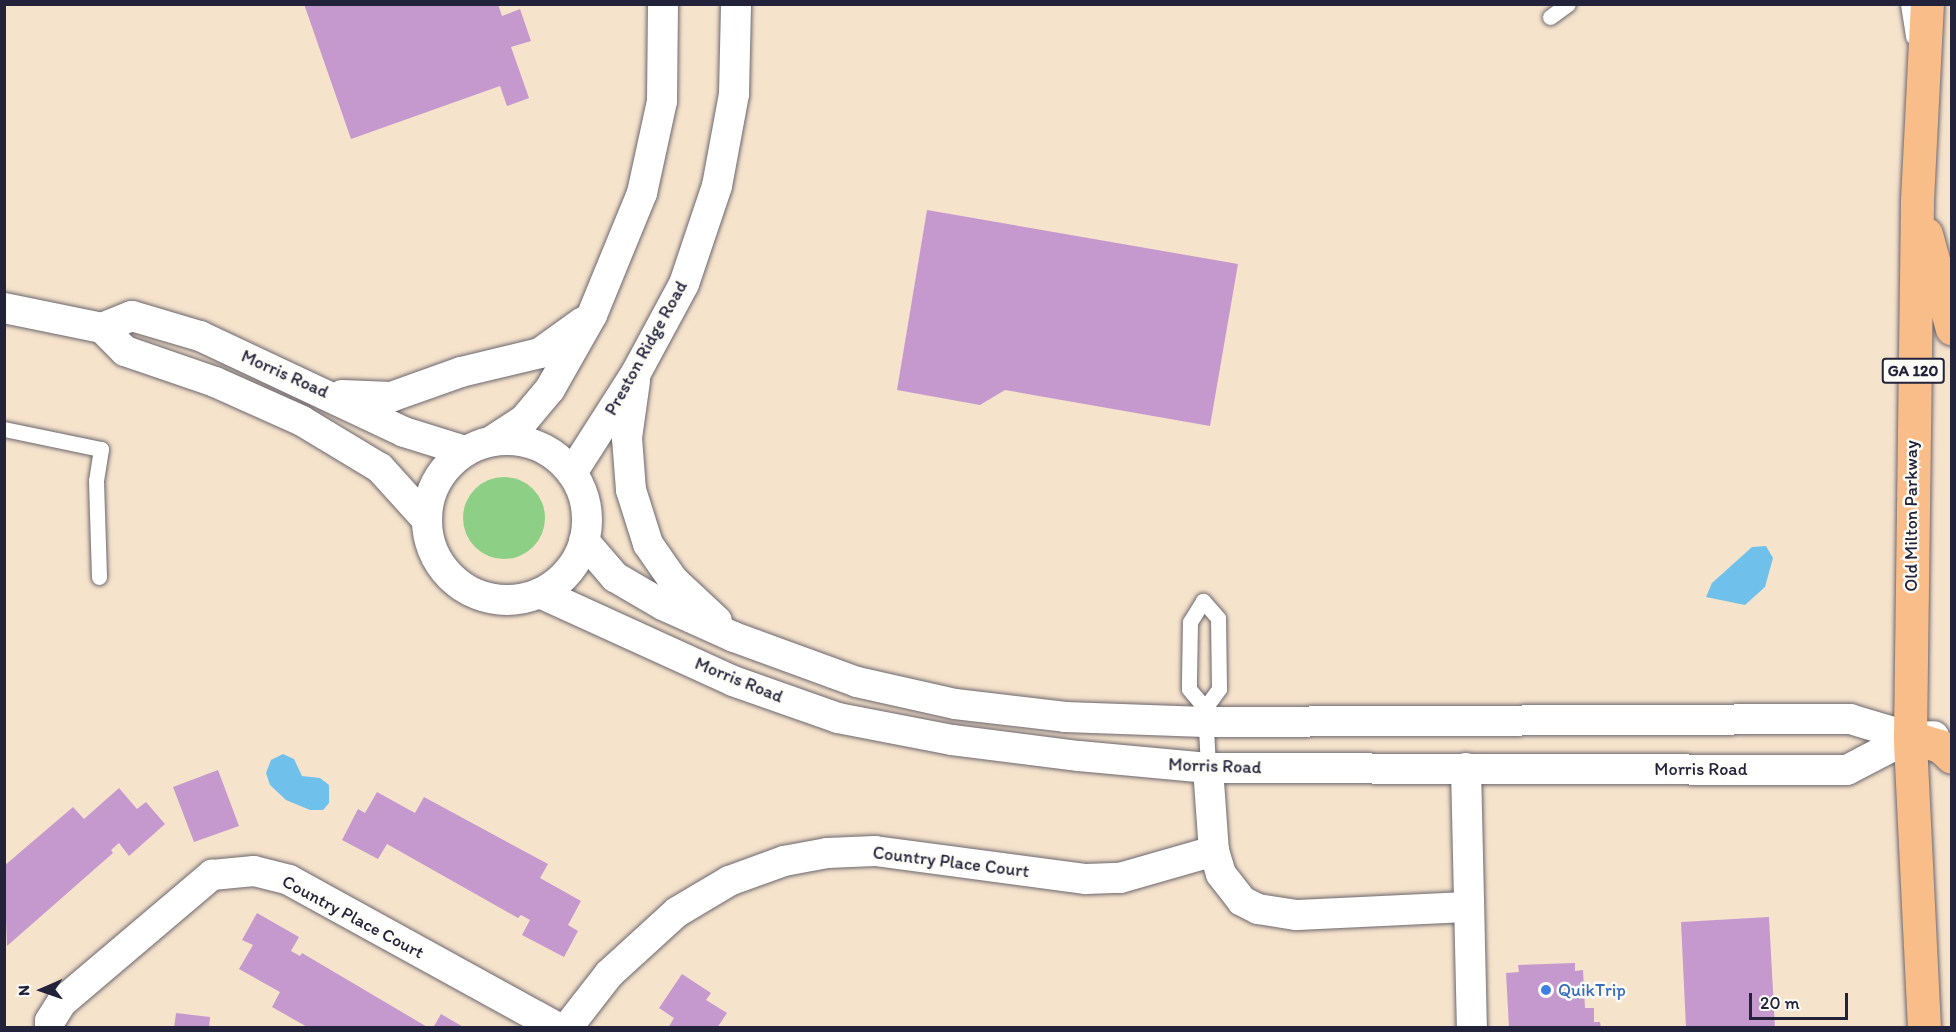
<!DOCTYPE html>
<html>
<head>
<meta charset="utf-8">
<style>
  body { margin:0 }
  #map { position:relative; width:1956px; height:1032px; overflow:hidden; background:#f6e3cc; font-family:Itim,sans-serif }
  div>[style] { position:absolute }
  .green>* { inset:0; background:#8ecf86 }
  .round { border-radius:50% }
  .water>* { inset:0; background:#6fc1eb }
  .building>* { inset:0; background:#c699ce }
  .roads { filter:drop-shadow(0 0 2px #6c666e) drop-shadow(0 0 2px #6c666e) }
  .service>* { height:15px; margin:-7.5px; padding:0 7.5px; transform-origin:7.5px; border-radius:7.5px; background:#fff }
  .minor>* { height:30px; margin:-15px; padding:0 15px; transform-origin:15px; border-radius:15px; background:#fff }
  .minor>.ring { margin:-15px; padding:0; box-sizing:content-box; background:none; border:30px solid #fff; border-radius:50% }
  .trunk>* { height:33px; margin:-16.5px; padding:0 16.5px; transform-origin:16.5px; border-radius:16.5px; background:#f8bd89 }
  .dots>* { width:16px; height:16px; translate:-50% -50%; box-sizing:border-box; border:3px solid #fdfcf7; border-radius:50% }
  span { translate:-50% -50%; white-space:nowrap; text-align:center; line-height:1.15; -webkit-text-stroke:5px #fdfcf7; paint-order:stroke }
  .shield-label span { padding:2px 4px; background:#fdfcf7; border:2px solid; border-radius:4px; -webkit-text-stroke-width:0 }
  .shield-label { font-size:16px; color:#22223b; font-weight:700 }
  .street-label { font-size:18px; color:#22223b }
  .shop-label { font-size:18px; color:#366cbe }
  .left { translate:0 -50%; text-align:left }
  .frame { position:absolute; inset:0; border:6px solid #22223b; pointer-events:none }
  .north { position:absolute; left:12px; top:960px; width:60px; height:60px; -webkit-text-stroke:4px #fdfcf7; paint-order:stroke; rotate:268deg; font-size:16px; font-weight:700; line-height:24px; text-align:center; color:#22223b }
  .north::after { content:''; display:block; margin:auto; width:21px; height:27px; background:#22223b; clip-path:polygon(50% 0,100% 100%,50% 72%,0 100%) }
  .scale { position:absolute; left:1749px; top:993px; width:99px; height:27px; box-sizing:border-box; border:3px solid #22223b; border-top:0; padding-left:8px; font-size:18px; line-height:21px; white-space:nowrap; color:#22223b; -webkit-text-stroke:4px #fdfcf7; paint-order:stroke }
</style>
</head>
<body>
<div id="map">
  <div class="green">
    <div class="round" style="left:463px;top:477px;width:82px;height:82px"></div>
  </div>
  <div class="water">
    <div style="clip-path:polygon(1766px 546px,1773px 558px,1765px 587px,1745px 605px,1706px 597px,1712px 583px,1752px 547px)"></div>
    <div style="clip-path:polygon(283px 754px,294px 759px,302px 776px,320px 778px,329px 785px,329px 803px,323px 810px,310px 810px,286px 800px,270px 785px,266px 773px,271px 760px)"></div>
  </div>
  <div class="building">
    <div style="clip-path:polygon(304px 4px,498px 4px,502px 16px,520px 9px,531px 41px,511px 47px,529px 98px,507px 106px,500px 86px,351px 139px)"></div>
    <div style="clip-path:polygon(927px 210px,1238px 264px,1210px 426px,1005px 390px,980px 405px,897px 390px)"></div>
    <div style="clip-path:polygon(218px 770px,239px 826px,194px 842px,173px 787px)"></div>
    <div style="clip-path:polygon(119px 788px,137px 809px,146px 802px,165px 824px,129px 856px,119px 843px,111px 850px,113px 853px,7px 946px,4px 866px,73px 807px,84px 819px)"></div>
    <div style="clip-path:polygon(377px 792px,415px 813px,424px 797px,548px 864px,540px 878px,581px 901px,568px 925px,578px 931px,564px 957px,522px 935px,530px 920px,521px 915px,518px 918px,387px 844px,378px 859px,342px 840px,358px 809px,365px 813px)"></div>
    <div style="clip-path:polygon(257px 913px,299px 937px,291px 951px,300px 956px,302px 953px,429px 1028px,309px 1028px,272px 1007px,280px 992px,239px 969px,253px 945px,242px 940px)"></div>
    <div style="clip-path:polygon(1769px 917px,1775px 1028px,1686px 1028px,1681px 922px)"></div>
    <div style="clip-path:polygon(1575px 963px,1575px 971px,1583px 970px,1585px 1008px,1594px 1008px,1594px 1022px,1600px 1022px,1601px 1028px,1509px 1028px,1506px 973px,1519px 972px,1518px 965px)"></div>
    <div style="clip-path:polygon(682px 974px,711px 993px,706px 1000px,727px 1013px,717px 1028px,668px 1028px,674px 1018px,659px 1008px)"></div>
    <div style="clip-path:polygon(176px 1013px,210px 1017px,209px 1028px,174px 1028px)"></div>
    <div style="clip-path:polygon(441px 1014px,465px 1028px,433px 1028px)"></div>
  </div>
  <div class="roads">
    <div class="service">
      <div style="left:1908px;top:4px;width:33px;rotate:81deg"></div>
      <div style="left:1550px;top:17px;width:22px;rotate:-36deg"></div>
      <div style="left:4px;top:429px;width:99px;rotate:11.7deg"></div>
      <div style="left:101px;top:449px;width:32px;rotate:99deg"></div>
      <div style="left:96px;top:481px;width:96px;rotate:88.2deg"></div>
      <div style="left:1205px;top:708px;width:24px;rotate:-54deg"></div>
      <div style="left:1219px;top:689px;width:71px;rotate:-90.8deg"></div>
      <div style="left:1218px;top:618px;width:23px;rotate:-131deg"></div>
      <div style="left:1203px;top:601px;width:25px;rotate:122deg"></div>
      <div style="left:1190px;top:622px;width:58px;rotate:91deg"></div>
      <div style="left:1189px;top:680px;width:9px;rotate:90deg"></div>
      <div style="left:1189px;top:689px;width:25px;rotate:50deg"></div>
      <div style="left:1205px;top:708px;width:60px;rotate:87.1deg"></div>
    </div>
    <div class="minor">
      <div style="left:4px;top:308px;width:100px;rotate:11.5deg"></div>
      <div style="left:102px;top:328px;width:33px;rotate:45deg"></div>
      <div style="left:125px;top:351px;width:95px;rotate:19deg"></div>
      <div style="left:215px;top:382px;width:95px;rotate:24.1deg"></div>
      <div style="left:302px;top:421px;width:91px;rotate:31.1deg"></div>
      <div style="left:380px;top:468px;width:70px;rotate:47.9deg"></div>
      <div style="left:102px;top:328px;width:32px;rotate:-22deg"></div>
      <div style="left:132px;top:316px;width:71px;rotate:16.4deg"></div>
      <div style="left:200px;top:336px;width:225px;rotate:25.2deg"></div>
      <div style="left:404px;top:432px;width:64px;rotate:17.3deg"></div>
      <div style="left:635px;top:381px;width:58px;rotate:98deg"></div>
      <div style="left:627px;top:438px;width:52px;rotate:85.6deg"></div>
      <div style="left:631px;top:490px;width:57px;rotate:72.5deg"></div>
      <div style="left:648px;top:544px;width:44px;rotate:55.2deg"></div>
      <div style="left:673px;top:580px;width:60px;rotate:43deg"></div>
      <div style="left:342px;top:395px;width:49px;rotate:2.3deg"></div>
      <div style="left:391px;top:397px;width:74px;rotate:-19.7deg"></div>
      <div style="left:461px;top:372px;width:81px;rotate:-13.5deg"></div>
      <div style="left:540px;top:353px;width:53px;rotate:-35.8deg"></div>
      <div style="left:493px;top:440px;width:37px;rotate:-33deg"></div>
      <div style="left:524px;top:420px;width:40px;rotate:-50deg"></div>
      <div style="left:550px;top:389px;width:85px;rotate:-60.4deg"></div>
      <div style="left:592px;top:315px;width:132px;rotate:-67.7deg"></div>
      <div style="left:642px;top:193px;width:94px;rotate:-77.7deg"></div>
      <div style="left:662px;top:101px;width:97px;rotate:-89.4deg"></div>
      <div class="ring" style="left:427px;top:440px;width:130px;height:130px"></div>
      <div style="left:572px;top:473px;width:119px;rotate:-57.4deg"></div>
      <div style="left:636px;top:373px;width:101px;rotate:-61.7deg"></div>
      <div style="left:684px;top:284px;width:103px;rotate:-71.4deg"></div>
      <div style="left:717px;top:186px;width:94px;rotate:-79.5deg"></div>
      <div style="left:734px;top:94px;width:90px;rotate:-88.7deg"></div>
      <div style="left:584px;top:541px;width:48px;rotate:49.3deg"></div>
      <div style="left:615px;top:577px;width:56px;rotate:30.3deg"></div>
      <div style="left:663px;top:605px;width:78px;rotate:24.3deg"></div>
      <div style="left:734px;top:637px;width:131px;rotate:20.1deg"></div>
      <div style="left:857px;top:682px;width:100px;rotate:12.7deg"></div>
      <div style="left:955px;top:704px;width:111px;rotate:6.7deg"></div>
      <div style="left:1065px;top:717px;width:140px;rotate:2deg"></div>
      <div style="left:1205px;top:722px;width:645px;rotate:-0.27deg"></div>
      <div style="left:1850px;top:719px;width:63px;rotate:16.7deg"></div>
      <div style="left:1910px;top:737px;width:24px;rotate:-2deg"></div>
      <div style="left:540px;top:593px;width:212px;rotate:24.5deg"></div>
      <div style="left:733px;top:681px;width:111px;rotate:19.4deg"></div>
      <div style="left:838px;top:718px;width:116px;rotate:10.9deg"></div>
      <div style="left:952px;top:740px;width:128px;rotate:7.2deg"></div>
      <div style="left:1079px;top:756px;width:130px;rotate:5.3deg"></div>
      <div style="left:1208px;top:768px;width:639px;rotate:0.18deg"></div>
      <div style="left:1847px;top:770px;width:71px;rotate:-27.6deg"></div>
      <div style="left:1208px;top:768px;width:83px;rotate:85.9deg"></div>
      <div style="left:1214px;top:851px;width:24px;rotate:73deg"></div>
      <div style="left:1221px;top:874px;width:34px;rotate:52deg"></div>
      <div style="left:1242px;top:901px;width:18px;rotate:27deg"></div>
      <div style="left:1258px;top:909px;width:39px;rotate:9deg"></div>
      <div style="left:1297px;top:915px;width:170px;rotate:-2.7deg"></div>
      <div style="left:1466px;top:768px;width:260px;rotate:88.7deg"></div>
      <div style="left:50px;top:1028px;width:7px;rotate:-90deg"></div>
      <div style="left:50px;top:1021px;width:22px;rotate:-58deg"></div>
      <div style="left:62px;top:1002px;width:197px;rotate:-40.3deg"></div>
      <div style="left:212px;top:875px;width:42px;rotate:-5.4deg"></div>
      <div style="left:254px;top:871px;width:36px;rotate:14deg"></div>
      <div style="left:289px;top:880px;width:307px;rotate:28.8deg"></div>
      <div style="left:567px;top:1028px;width:68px;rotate:-52.1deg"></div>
      <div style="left:609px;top:974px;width:92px;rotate:-42.4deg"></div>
      <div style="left:677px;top:912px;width:61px;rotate:-30.8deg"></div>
      <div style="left:729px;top:881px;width:59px;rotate:-20deg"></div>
      <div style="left:784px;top:861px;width:44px;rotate:-10.5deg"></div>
      <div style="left:827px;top:853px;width:48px;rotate:-2.4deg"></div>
      <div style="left:875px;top:851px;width:213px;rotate:7.6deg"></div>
      <div style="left:1086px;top:879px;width:34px;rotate:-2deg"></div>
      <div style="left:1120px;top:878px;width:98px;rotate:-16deg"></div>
    </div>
    <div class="trunk">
      <div style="left:1926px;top:234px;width:98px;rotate:74.7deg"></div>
      <div style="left:1910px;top:737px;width:31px;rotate:17deg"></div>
      <div style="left:1940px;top:746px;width:16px;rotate:43deg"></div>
      <div style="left:1924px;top:1028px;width:291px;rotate:-92.8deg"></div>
      <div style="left:1910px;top:737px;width:537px;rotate:-89.25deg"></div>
      <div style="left:1917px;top:200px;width:196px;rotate:-87.1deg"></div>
    </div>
  </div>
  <div class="dots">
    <div style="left:1546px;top:990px;background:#3f7fe0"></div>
  </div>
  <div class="shield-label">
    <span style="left:1913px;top:371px">GA 120</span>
  </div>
  <div class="street-label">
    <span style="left:646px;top:348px;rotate:-61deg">Preston Ridge Road</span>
    <span style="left:285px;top:374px;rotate:24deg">Morris Road</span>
    <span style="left:1911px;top:516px;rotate:-90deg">Old Milton Parkway</span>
    <span style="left:739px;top:680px;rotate:22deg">Morris Road</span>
    <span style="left:1215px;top:766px;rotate:2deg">Morris Road</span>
    <span style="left:1701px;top:769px">Morris Road</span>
    <span style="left:951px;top:862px;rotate:7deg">Country Place Court</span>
    <span style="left:353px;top:917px;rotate:28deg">Country Place Court</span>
  </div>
  <div class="shop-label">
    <span class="left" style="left:1558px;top:990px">QuikTrip</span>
  </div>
  <div class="frame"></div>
  <div class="north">N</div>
  <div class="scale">20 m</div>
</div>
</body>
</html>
